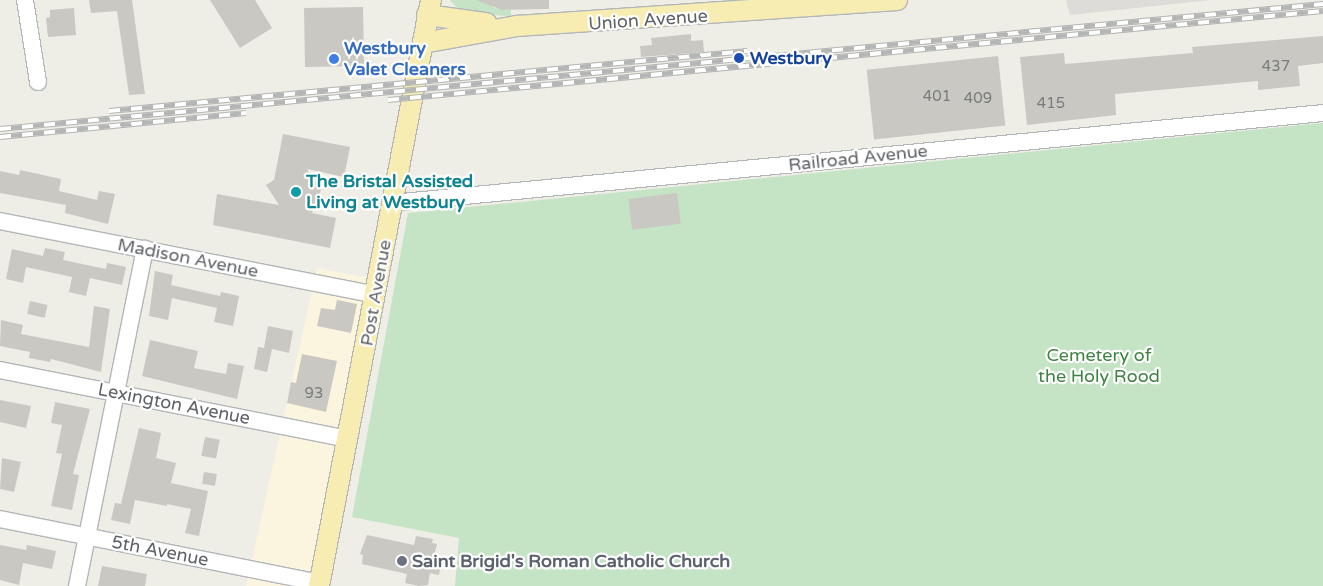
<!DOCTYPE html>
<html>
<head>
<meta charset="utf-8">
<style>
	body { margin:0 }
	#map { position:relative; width:1323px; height:586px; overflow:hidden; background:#eeede6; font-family:"Varela Round",sans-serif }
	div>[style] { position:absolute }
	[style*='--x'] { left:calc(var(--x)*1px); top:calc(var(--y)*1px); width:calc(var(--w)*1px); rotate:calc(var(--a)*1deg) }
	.commercial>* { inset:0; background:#fbf4de }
	.industrial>* { inset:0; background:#dddcd8 }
	.green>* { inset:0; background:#c5e3c5 }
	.building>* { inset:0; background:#cac8c2; transform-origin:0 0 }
	.roads { filter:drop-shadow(1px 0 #b3b6b9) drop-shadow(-1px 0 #b3b6b9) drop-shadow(0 1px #b3b6b9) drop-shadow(0 -1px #b3b6b9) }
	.minor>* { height:16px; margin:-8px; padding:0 8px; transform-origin:8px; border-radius:8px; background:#fff }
	.major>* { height:20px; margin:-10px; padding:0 10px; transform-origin:10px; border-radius:10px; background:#f7edb2 }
	.rail>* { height:5.5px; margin-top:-2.75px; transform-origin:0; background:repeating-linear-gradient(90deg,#fff 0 11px,#b4b5b5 0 22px); box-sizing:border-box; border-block:1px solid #b4b5b5 }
	.dots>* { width:14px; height:14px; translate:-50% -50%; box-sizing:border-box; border:2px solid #fff; border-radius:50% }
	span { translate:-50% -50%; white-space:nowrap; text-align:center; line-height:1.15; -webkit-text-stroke:4.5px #fff; paint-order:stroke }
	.number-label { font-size:15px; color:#797b7c }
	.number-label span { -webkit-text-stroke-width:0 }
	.street-label { font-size:18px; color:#5e6165 }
	.shop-label { font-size:18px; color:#366cbe; font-weight:700 }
	.left { translate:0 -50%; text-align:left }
	.transit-label { font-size:18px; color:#164399; font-weight:700 }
	.culture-label { font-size:18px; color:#0d838f; font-weight:700 }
	.park-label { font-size:18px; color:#3e8342 }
	.worship-label { font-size:18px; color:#5b616d; font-weight:700 }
</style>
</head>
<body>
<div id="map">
	<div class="commercial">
		<div style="clip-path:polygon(317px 268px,380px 280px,319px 586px,246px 586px)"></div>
	</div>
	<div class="industrial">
		<div style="clip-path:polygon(1066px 0,1211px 0,1070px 15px)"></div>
	</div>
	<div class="green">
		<div style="clip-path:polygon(450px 0,485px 0,494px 8px,511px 10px,511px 16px,470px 14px,461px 12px)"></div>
		<div style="clip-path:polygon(1323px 123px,1323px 586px,455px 586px,459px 538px,352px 517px,408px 213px)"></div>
	</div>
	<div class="building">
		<div style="clip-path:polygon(89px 0,132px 0,145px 94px,129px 95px,117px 11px,91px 13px)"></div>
		<div style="clip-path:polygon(210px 0,255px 0,272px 28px,240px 48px)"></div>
		<div style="clip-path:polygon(476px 0,549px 0,549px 9px,502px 10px)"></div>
		<div style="left:363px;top:7px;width:59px;height:59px;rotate:89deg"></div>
		<div style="clip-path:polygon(74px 8px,76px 35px,48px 37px,46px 18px,50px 17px,50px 10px)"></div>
		<div style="clip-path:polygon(691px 34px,691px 41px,703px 40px,704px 52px,641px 57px,640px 46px,652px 45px,651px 38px)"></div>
		<div style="clip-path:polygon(1323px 36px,1323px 63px,1298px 66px,1300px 86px,1258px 90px,1258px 81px,1115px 94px,1116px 115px,1027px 125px,1020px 57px,1064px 53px,1065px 64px,1193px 53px,1192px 47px)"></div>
		<div style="left:998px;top:56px;width:70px;height:132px;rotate:84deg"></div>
		<div style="clip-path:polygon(283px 134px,350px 147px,344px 177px,307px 169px,321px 190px,312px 213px,336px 218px,330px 248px,213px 225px,217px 194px,279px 205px,266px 185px,274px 180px)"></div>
		<div style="clip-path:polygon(20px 170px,61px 179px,59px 191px,97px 200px,99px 191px,115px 194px,108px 224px,65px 213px,66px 205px,0 193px,0 171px,19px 175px)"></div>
		<div style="left:677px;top:193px;width:31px;height:49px;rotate:83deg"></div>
		<div style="clip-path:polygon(45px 248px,65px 252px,63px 260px,106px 269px,107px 263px,126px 267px,122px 285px,90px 278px,86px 296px,69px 292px,72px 277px,26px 267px,23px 283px,6px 279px,12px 249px,43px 256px)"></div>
		<div style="clip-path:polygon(155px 271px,173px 275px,171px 285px,220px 296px,221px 292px,239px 296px,233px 326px,214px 322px,217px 308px,172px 298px,168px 320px,149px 316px)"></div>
		<div style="clip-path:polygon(337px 300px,357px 304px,351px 333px,317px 326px,321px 308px,335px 310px)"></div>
		<div style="left:30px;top:301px;width:18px;height:13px;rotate:13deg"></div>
		<div style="clip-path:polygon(94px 306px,110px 309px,101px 372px,51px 359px,50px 362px,29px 358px,30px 352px,0 346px,1px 320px,23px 325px,21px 334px,89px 347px)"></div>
		<div style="clip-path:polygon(268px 326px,293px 331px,289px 353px,272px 349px,267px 372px,254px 369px,258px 347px,264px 348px)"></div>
		<div style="clip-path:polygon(150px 340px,198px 351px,194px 368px,226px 374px,228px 363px,244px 366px,237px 399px,142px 376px)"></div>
		<div style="clip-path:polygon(302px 354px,337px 361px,326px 412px,287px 403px,291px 382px,296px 383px)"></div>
		<div style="clip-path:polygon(0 400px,31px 406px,26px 428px,0 422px)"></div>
		<div style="clip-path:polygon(55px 402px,90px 409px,73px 474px,79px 475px,72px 510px,51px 506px,62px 454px,56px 453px,62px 425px,51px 423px)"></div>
		<div style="clip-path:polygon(139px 428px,161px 433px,156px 458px,176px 463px,171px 483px,208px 491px,199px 536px,185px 533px,191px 509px,167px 504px,167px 506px,135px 500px,130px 524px,111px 520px,115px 503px,121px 504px)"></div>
		<div style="left:205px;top:437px;width:15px;height:19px;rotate:11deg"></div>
		<div style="clip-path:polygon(2px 458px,21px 462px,14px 492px,0 489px)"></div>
		<div style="left:204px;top:472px;width:13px;height:12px;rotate:9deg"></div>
		<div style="clip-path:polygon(367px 535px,414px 545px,416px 536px,433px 539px,432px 543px,437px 544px,434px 556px,442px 558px,439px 575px,430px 573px,428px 585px,419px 586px,405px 583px,407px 574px,362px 564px,363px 555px,360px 554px)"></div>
		<div style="clip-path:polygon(0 545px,26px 550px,27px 545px,56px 551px,52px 569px,23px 563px,19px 585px,0 580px)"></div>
		<div style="clip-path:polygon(102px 566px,147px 574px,145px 586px,98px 586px)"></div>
	</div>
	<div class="roads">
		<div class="minor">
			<div style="--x:25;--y:0;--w:83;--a:81"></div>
			<div style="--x:392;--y:203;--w:935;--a:-5.52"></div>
			<div style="--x:0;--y:221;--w:383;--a:11.1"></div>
			<div style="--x:0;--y:370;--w:354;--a:11.2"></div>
			<div style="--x:0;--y:519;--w:325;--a:11.3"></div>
			<div style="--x:77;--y:586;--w:344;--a:-78.6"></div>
		</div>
		<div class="major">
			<div style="--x:427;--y:15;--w:60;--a:7.7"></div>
			<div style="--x:423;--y:43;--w:96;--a:-10.3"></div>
			<div style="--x:517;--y:26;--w:381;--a:-3.9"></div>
			<div style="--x:319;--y:586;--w:597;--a:-79.18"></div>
		</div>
	</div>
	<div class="rail">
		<div style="--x:388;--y:100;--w:939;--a:-5.44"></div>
		<div style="--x:109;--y:111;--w:641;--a:-5.37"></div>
		<div style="--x:0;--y:129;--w:1329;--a:-5.4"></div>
		<div style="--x:0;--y:137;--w:247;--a:-5.6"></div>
	</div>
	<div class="dots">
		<div style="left:739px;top:58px;background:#1a4fb4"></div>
		<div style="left:334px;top:59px;background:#3f7fe0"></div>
		<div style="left:296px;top:192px;background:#0f9aa8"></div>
		<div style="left:402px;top:561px;background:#6b7280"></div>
	</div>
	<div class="number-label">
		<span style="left:1276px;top:67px">437</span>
		<span style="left:937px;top:97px">401</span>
		<span style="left:978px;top:99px">409</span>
		<span style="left:1051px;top:104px">415</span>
		<span style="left:314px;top:394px">93</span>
	</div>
	<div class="street-label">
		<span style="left:648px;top:20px;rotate:-4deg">Union Avenue</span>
		<span style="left:858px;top:158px;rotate:-6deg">Railroad Avenue</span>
		<span style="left:188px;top:258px;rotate:11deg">Madison Avenue</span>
		<span style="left:376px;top:293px;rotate:-80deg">Post Avenue</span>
		<span style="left:174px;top:404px;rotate:11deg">Lexington Avenue</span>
		<span style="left:160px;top:551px;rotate:11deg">5th Avenue</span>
	</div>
	<div class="shop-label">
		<span class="left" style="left:344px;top:59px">Westbury<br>Valet Cleaners</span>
	</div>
	<div class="transit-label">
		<span class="left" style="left:750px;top:58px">Westbury</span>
	</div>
	<div class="culture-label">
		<span class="left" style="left:306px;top:192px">The Bristal Assisted<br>Living at Westbury</span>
	</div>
	<div class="park-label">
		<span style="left:1099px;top:366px">Cemetery of<br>the Holy Rood</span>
	</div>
	<div class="worship-label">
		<span class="left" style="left:412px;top:561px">Saint Brigid's Roman Catholic Church</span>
	</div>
</div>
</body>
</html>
